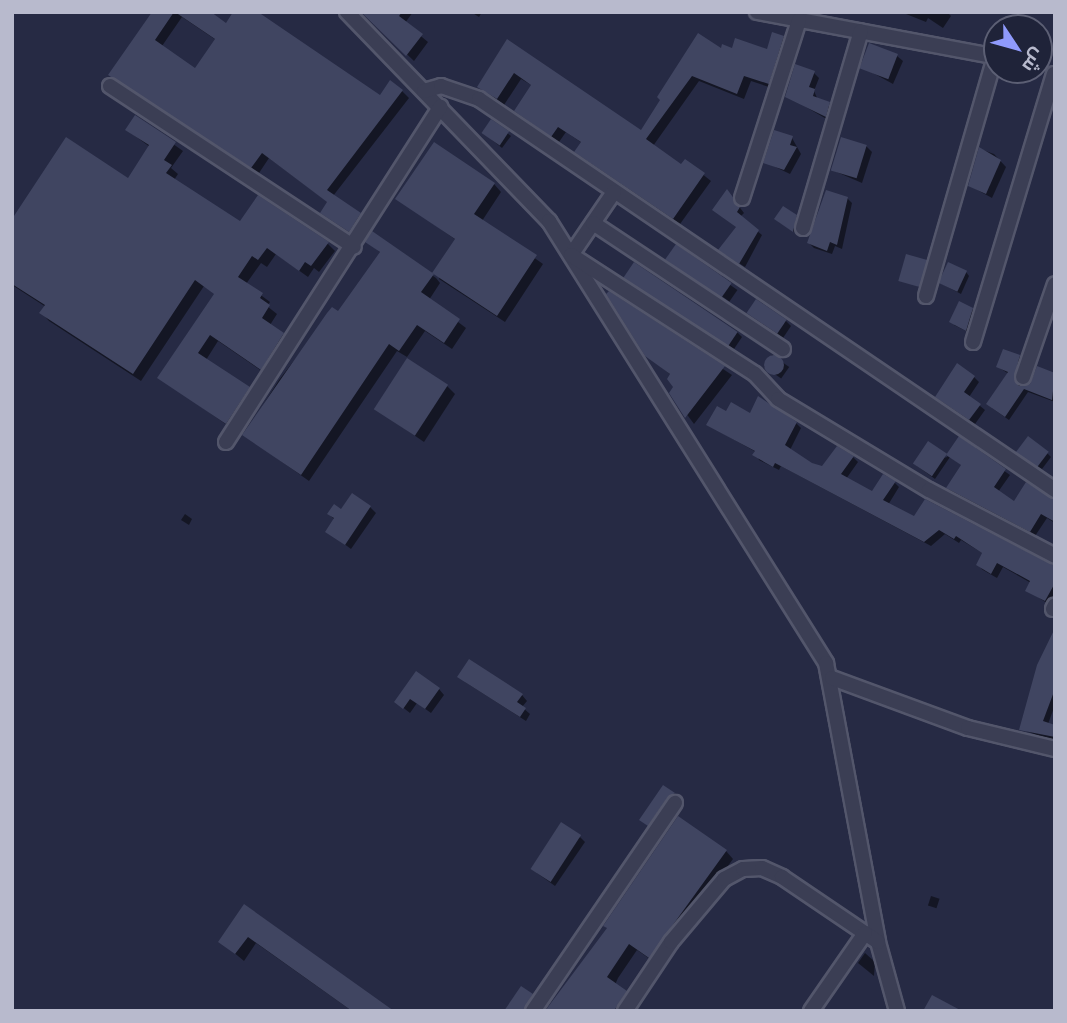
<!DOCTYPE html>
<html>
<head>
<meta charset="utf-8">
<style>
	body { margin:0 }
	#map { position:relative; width:1067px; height:1023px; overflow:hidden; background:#262a44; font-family:Figtree,Cairo,sans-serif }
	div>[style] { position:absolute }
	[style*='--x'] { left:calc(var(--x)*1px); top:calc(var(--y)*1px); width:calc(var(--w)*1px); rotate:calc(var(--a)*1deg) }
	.shadow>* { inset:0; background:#0007; transform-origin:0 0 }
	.building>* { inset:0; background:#404561; transform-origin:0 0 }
	.round { border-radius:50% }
	.roads { filter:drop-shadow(2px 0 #53566b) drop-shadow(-2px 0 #53566b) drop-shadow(0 2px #53566b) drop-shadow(0 -2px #53566b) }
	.minor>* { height:14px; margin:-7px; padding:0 7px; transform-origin:7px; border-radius:7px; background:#3b3e54 }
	span { translate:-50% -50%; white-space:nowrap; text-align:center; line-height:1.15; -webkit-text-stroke:6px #1f2339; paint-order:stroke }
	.frame { position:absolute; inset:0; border:14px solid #b8bacd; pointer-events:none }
	.north { position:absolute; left:983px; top:14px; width:70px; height:70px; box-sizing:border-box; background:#1f2339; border:2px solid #5c5f74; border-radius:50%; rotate:126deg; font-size:19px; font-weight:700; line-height:28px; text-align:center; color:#b8bacd }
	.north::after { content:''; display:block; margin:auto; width:24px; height:32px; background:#8f9afc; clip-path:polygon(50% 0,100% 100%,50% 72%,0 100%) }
</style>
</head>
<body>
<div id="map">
	<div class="shadow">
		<div style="clip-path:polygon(evenodd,153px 12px,208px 12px,257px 46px,380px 97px,402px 91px,409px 98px,333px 196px,366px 221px,356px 237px,322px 213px,329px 203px,269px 158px,259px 173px,110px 75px,153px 12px,182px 17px,216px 40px,195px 71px,162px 46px,182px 17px)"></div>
		<div style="clip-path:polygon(363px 12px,413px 12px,405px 23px,428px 42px,414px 61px)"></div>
		<div style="clip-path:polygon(471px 12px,482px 12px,479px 17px)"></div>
		<div style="clip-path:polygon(901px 12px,947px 12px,951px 16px,943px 28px,928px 18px,926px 22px)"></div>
		<div style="clip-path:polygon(783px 37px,790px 44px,775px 89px,751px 81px,744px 99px,699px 81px,653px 146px,682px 167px,686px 161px,711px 181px,680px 224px,583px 158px,576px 151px,582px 143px,566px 132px,559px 142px,523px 117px,516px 110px,533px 86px,521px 79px,504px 105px,479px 86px,507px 42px,642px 133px,662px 100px,722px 51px,769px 51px)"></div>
		<div style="clip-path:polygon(897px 56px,903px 61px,893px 84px,862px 67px)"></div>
		<div style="clip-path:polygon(814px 73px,819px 78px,814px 91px,818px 100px,834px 109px,830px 121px,787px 96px)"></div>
		<div style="clip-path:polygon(135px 117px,183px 151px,171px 168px,178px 174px,174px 180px,240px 224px,327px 243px,335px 251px,319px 272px,314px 268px,308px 277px,276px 254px,267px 267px,261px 263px,246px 284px,270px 302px,267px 306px,277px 314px,270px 325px,291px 342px,269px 376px,218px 341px,206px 360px,256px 396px,234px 430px,160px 378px,216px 295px,204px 286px,141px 381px,49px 321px,42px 313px,46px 307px,12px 285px,12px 223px,129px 180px,150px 147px,127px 130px)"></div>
		<div style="clip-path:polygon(491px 121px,511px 136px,502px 148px,486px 135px)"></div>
		<div style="clip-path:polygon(792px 138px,801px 154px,790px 174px,765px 162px)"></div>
		<div style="clip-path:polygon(866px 146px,872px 152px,862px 183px,832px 170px)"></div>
		<div style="clip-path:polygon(980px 149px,994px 154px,1006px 167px,992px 198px,970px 186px)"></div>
		<div style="clip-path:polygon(494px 184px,501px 192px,482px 221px,543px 264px,505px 322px,439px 279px,456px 240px,398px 199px)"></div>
		<div style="clip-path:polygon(731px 196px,744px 213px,740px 217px,762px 235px,745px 267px,725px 254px,737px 228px)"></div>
		<div style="clip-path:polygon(847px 198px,852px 203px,842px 249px,835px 246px,832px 254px,814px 248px,809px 243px)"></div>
		<div style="clip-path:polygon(796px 216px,799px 220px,796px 233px,779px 222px)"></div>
		<div style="clip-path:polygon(372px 234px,436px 278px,440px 283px,429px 300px,466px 328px,452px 349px,425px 331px,407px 357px,397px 351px,309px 481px,244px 435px,279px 380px,333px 310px,338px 314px,382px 254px,368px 242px)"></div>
		<div style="left:676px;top:247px;width:75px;height:14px;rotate:35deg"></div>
		<div style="clip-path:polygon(926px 261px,929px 265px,922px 288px,902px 280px)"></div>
		<div style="clip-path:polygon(966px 272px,969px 276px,961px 294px,942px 284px)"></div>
		<div style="clip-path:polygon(626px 277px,737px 332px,742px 337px,734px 349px)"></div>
		<div style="clip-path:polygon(609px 293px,732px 375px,694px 424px,671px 393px,676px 386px,671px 375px,647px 355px)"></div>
		<div style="clip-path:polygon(972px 310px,976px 313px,970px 333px,954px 325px)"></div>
		<div style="clip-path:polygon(754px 318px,786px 321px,791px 326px,783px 338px)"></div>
		<div style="left:772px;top:355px;width:21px;height:14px;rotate:35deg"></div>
		<div style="clip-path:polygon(1019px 357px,1024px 361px,1020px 387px,1055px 375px,1055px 402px,1028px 392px,1009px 420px,992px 408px,1009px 374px,998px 367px)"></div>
		<div style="clip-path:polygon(974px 377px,979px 382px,969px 397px,985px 410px,975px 424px,942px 402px)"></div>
		<div style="clip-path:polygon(447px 386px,455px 394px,424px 442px,376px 409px)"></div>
		<div style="clip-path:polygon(726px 413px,796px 423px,801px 428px,790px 450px,811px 465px,823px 469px,853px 457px,858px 462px,846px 479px,872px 493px,894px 482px,899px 487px,888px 505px,914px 519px,1055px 568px,1055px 597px,1050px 605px,1027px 590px,1031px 583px,1003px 567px,997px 578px,983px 570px,978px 565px,984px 554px,961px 540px,959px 543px,945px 534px,931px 546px,781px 466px,779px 470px,759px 460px,756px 452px,708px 425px)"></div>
		<div style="clip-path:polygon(959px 439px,1010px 475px,998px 492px,1014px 503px,1055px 500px,1055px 523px,1047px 518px,1035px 536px,953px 493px,948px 488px,963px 466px,950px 457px,935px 479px,917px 466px,947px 457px)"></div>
		<div style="clip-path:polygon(1047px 453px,1051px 457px,1042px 469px,1021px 455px)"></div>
		<div style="clip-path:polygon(370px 507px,376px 513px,351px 549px,327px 531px,335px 520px,329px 514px)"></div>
		<div style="clip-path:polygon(185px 514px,192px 519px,189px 525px,181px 520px)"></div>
		<div style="clip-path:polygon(1055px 637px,1055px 705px,1048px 724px,1055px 727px,1055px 742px,1021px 729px)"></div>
		<div style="clip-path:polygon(465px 682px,522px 695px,527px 701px,522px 707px,530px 714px,526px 721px)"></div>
		<div style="clip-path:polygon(439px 689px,444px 695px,431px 713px,417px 703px,410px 713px,396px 702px)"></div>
		<div style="clip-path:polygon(663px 787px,679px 800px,654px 830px,641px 820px)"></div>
		<div style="clip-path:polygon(580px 837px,585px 842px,555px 886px,537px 873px)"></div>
		<div style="clip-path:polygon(726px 851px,733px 859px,657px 964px,637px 950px,618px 978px,615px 985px,633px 1000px,626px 1011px,547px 1011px,609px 929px)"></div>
		<div style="left:931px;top:896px;width:9px;height:10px;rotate:18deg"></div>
		<div style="clip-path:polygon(244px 907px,391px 1011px,352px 1011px,256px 943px,244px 961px,220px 941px)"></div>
		<div style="clip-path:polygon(865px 953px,875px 962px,874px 976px,858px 963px)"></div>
		<div style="clip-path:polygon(532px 995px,540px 1003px,537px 1011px,506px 1011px)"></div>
	</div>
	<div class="building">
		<div style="clip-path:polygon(152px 12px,174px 12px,155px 40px,195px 68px,215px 39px,175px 12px,211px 12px,226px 23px,233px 12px,258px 12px,380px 95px,390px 80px,403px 90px,327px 190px,361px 213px,349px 232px,320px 213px,327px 202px,262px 153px,251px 168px,108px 75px)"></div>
		<div style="clip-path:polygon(361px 12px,402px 12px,399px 16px,423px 34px,406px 56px)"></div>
		<div style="clip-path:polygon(772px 32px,784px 36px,769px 84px,744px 76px,737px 94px,692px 76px,646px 139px,681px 164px,685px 159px,705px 173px,673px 219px,574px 152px,581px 142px,558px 127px,551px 137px,514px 111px,531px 85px,514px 73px,497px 99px,477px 87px,507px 39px,641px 130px,660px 100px,657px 97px,698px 33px,721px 48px,722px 44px,732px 48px,735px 38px,767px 49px)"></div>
		<div style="left:869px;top:43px;width:31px;height:27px;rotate:21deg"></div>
		<div style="clip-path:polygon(795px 64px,815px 71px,809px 87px,815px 89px,813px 96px,830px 102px,826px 117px,785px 97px)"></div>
		<div style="clip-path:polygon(135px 115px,176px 142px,164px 160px,172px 165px,166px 173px,240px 221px,258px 195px,329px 242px,311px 266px,305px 262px,299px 271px,267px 248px,258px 260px,252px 256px,238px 277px,263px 293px,260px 298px,270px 305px,262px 318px,284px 333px,261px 370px,210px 335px,198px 353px,250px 387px,226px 424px,157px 378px,214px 294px,195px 280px,133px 374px,39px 313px,45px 305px,12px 284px,12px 219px,66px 137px,128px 178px,149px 145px,125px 130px)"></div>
		<div style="left:491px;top:119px;width:22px;height:17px;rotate:34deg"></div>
		<div style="clip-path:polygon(774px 130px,793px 136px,790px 145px,797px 147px,784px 170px,763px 163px)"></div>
		<div style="left:841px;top:137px;width:27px;height:35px;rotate:17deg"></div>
		<div style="clip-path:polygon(434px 142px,495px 183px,474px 214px,537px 255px,497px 316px,432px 273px,455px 239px,395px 199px)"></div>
		<div style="clip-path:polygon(979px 147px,1001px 160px,986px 194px,968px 186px)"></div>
		<div style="clip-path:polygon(727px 189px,740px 207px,737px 212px,759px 230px,739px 264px,718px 250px,736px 227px,712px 210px)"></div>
		<div style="clip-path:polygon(826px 190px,848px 197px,837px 245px,830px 242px,827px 251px,807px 243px)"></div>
		<div style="clip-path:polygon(783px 206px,797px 215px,793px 232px,774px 219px)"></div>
		<div style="clip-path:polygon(372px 231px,434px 274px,421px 292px,460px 319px,444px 343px,417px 325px,399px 351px,389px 344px,301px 475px,242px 435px,327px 313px,332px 307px,338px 311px,380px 252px,365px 242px)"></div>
		<div style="left:676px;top:244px;width:68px;height:19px;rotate:35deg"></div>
		<div style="left:906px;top:254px;width:22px;height:28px;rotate:16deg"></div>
		<div style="left:634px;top:262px;width:125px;height:19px;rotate:34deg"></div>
		<div style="left:948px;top:262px;width:21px;height:23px;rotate:25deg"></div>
		<div style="clip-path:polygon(609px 291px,725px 366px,685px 418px,669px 393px,673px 387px,667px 379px,670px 374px,645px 356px,606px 294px)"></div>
		<div style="left:756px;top:299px;width:37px;height:17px;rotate:34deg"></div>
		<div style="clip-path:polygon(959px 301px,973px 308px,966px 331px,949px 322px)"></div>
		<div style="clip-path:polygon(1003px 349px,1020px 355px,1014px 378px,1019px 386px,1030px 384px,1037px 366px,1055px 373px,1052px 400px,1024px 389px,1005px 417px,986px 404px,1008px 372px,996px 367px)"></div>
		<div class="round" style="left:764px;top:355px;width:20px;height:20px"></div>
		<div style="left:407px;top:358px;width:49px;height:61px;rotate:33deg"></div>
		<div style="clip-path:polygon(957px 363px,975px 376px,964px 392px,981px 404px,969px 420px,935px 397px)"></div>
		<div style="clip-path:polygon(758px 396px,797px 422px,785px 445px,812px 463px,822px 466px,837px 446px,854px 456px,841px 474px,872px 491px,883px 474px,896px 481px,883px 500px,914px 516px,925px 499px,1055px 566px,1055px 583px,1045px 601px,1025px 591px,1030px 581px,997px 563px,991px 574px,976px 565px,982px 553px,956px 536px,954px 539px,939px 530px,924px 542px,775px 463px,773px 467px,752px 455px,755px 451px,706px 425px,717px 406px,726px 411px,731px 402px,750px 413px)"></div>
		<div style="clip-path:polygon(959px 436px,1006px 469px,994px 487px,1014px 501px,1026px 482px,1055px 500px,1055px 522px,1041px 514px,1030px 532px,946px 488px,961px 465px,946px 455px)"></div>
		<div style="left:1028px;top:436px;width:26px;height:21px;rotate:37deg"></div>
		<div style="left:928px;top:441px;width:23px;height:27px;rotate:34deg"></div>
		<div style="clip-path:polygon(352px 493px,371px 506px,345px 545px,325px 532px,334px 518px,327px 514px,334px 504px,341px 509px)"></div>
		<div style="clip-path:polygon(1055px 628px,1055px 689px,1043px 721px,1055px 725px,1055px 737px,1019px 730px,1037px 665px)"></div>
		<div style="clip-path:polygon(469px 659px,523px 694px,517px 702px,526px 708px,520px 717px,457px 677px)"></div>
		<div style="clip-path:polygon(416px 671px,440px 688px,425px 709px,410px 699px,403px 709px,394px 702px)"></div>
		<div style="clip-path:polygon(663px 785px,675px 793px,667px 798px,648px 826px,639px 820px)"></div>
		<div style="clip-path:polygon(678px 816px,727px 850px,649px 958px,629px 944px,607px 977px,627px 991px,614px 1011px,545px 1011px,607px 928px,603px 926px)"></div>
		<div style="left:561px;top:822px;width:24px;height:56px;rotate:33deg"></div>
		<div style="clip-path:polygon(244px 904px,394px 1011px,352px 1011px,248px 937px,235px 954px,218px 942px)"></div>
		<div style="clip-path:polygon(521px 986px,533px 994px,523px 1011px,504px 1011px)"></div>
		<div style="clip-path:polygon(932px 995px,962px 1011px,923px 1011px)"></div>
	</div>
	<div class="roads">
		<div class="minor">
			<div style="--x:347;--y:12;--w:291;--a:46"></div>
			<div style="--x:549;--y:221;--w:522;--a:57.92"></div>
			<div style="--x:826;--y:663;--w:284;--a:79.4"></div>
			<div style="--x:878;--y:942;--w:72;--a:74.6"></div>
			<div style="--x:757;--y:12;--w:244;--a:10.6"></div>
			<div style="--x:110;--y:86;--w:292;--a:33.4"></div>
			<div style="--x:424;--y:91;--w:18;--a:-16"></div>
			<div style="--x:441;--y:86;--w:40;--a:18.9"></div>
			<div style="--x:479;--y:99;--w:696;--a:34.17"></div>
			<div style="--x:614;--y:192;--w:76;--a:124.3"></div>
			<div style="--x:571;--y:255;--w:219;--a:32.9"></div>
			<div style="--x:755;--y:374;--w:34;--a:47"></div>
			<div style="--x:778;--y:399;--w:176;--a:31.1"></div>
			<div style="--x:929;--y:490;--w:142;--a:27.6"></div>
			<div style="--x:742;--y:198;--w:187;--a:-72.2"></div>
			<div style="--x:593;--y:223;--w:228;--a:33.6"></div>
			<div style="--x:803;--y:228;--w:205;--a:-73.6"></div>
			<div style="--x:926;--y:296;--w:249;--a:-73.9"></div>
			<div style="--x:973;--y:342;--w:280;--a:-73.2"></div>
			<div style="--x:1023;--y:377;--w:98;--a:-71"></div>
			<div style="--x:226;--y:442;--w:398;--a:-57.4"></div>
			<div style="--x:1053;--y:609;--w:4;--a:-63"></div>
			<div style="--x:832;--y:678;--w:145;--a:20.2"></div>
			<div style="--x:968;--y:728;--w:89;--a:13.6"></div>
			<div style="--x:533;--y:1011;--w:252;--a:-55.7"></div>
			<div style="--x:625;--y:1011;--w:83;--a:-56.3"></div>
			<div style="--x:671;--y:942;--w:82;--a:-49.9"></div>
			<div style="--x:724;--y:879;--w:21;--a:-28"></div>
			<div style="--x:743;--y:869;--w:19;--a:-3"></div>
			<div style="--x:762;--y:868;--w:22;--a:24"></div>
			<div style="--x:782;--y:877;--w:116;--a:34.1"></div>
			<div style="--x:811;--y:1011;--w:95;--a:-55.3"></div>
		</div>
	</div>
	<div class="frame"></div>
	<div class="north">ش</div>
</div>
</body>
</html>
